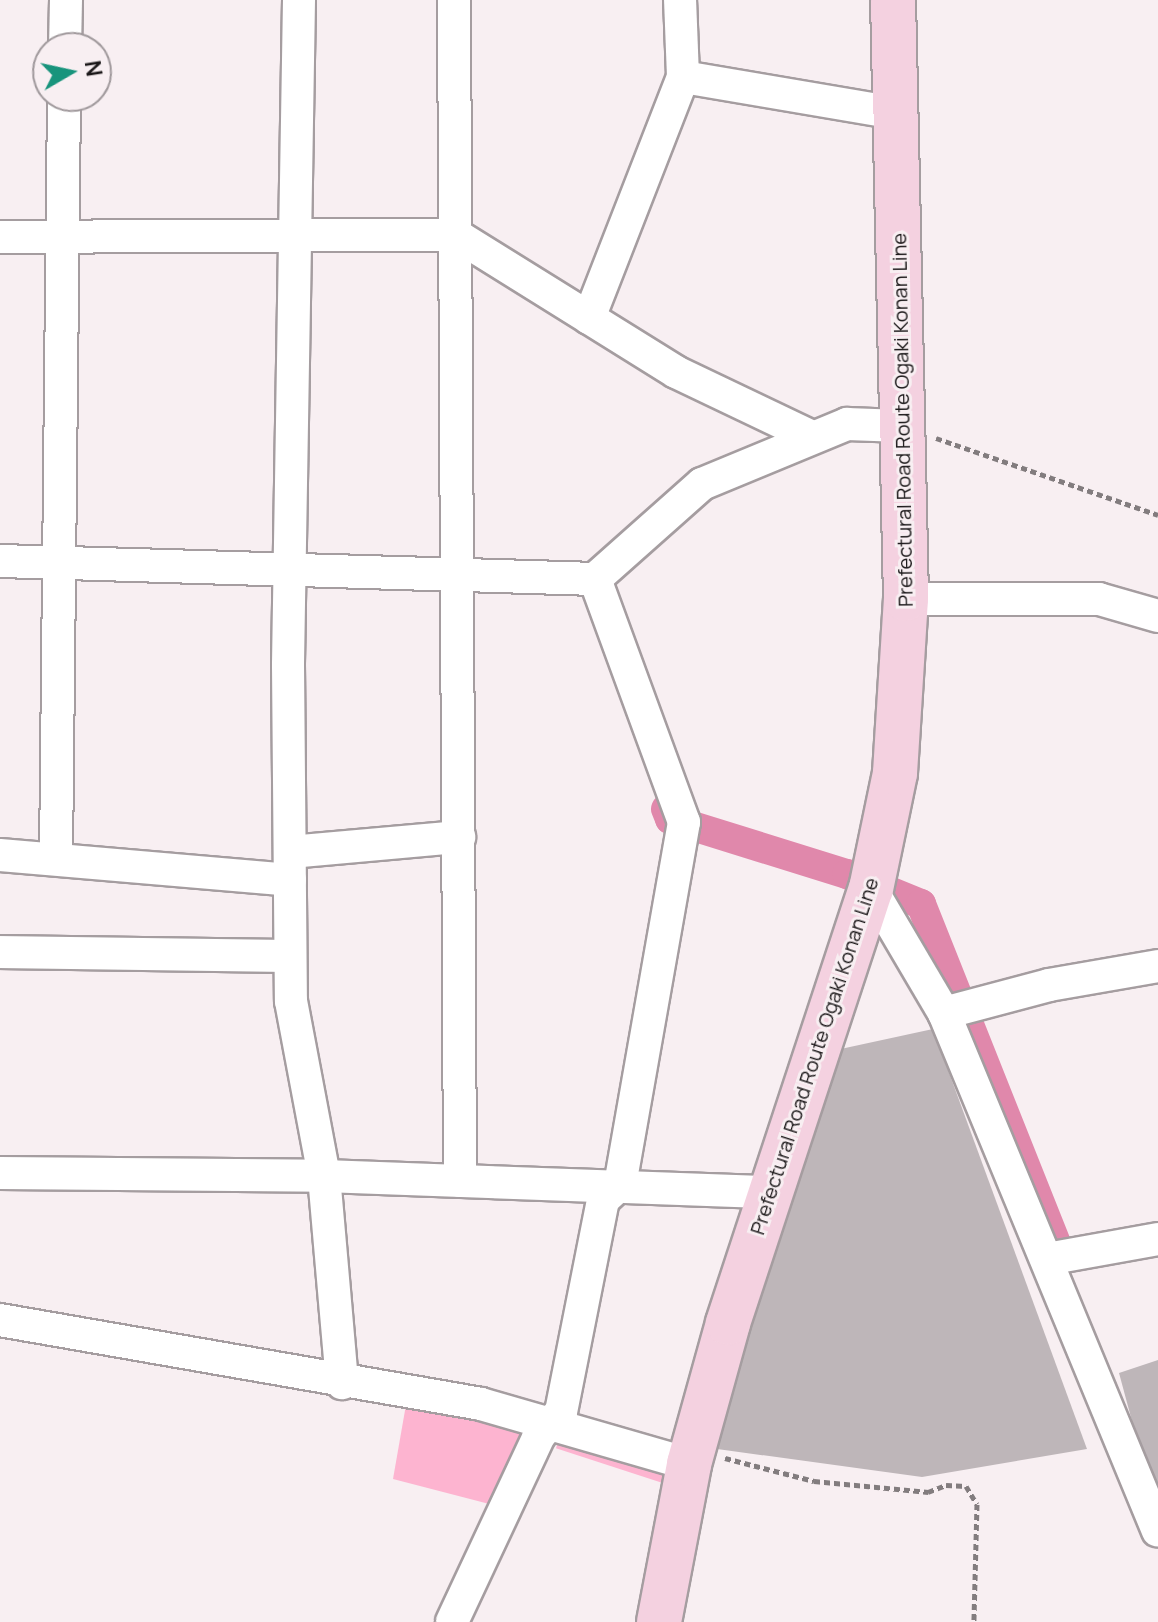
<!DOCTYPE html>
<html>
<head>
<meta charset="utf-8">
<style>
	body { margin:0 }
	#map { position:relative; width:1158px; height:1622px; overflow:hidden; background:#f8eff2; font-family:Manrope,sans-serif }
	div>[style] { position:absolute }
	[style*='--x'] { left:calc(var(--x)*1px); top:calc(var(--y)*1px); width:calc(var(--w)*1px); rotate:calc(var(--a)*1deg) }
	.green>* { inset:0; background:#fdb4d0; transform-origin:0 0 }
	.canal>* { height:30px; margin:-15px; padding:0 15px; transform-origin:15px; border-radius:15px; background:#e088ab }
	.building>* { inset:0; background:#beb6b9 }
	.path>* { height:5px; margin-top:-2.5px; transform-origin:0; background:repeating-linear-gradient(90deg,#827c7e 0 6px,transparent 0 10px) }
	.roads { filter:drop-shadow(2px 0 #a59da0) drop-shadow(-2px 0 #a59da0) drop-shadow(0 2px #a59da0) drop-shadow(0 -2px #a59da0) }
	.minor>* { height:32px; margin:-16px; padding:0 16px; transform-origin:16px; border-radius:16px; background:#fff }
	.secondary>* { height:44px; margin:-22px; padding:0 22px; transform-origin:22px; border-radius:22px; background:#f4d1e0 }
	span { translate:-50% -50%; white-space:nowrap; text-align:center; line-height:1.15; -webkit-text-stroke:6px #f8eff2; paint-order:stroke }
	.street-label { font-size:20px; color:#1c191a }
	.north { position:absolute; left:32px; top:32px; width:80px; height:80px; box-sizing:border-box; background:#f8eff2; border:2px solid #a0999c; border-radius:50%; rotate:81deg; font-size:22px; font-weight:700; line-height:32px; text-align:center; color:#1c191a }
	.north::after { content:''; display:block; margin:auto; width:28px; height:36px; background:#18947c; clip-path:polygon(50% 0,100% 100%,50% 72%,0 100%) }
</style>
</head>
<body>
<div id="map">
	<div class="green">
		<div style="clip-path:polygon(407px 1399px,531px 1435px,497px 1506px,393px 1479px)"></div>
		<div style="left:560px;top:1436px;width:117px;height:13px;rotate:18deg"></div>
	</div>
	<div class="canal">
		<div style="--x:666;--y:809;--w:11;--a:68"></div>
		<div style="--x:670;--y:819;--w:185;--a:17.3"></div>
		<div style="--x:847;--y:874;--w:80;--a:22.1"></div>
		<div style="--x:921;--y:904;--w:383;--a:68.3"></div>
	</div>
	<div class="building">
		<div style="clip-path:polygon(933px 1029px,1087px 1449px,922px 1477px,710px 1448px,836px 1050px)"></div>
		<div style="clip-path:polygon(1158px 1360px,1158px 1484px,1149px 1484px,1119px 1373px)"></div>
	</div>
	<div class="path">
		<div style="--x:936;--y:438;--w:235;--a:19.1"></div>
		<div style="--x:725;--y:1458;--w:92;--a:14.5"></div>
		<div style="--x:814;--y:1481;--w:115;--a:5.5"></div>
		<div style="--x:928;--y:1492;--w:19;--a:-21"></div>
		<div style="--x:946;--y:1485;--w:20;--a:3"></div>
		<div style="--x:966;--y:1486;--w:21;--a:59"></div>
		<div style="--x:977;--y:1504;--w:118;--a:91.5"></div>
	</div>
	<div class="roads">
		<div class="minor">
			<div style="--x:299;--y:0;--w:665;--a:90.95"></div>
			<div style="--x:288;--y:665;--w:336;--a:89.5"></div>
			<div style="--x:291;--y:1001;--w:178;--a:79.3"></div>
			<div style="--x:324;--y:1176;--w:208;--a:85"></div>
			<div style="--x:454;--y:0;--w:1181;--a:89.71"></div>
			<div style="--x:65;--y:48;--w:48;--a:-88.8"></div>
			<div style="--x:683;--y:77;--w:216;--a:9.6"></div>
			<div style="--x:0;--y:237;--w:456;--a:-0.3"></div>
			<div style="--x:456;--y:235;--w:259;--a:31.9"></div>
			<div style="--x:676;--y:372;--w:148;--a:25.5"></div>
			<div style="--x:589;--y:318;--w:259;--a:-68.7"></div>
			<div style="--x:683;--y:77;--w:77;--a:-92.2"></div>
			<div style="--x:0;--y:561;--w:595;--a:1.73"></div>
			<div style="--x:595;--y:579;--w:259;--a:69.9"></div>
			<div style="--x:684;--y:822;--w:368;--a:100"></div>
			<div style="--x:620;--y:1184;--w:23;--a:137"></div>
			<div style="--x:603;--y:1200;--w:216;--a:101.2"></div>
			<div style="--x:561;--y:1412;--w:33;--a:133"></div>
			<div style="--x:539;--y:1436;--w:205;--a:115.1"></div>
			<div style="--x:595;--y:579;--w:143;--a:-41.6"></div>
			<div style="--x:702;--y:484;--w:157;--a:-22.5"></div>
			<div style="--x:847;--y:424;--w:55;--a:2.1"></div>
			<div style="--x:906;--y:599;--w:193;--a:0"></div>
			<div style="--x:1099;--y:599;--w:61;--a:16.1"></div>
			<div style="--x:290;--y:852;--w:170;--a:-5.1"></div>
			<div style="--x:0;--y:855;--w:291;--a:4.9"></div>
			<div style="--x:56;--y:859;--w:763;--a:-89.4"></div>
			<div style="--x:871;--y:889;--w:144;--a:59.5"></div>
			<div style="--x:944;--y:1013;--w:560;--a:67.55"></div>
			<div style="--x:0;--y:952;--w:290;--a:0.8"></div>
			<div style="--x:944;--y:1013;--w:109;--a:-14.9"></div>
			<div style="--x:1049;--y:985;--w:111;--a:-9.9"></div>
			<div style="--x:0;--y:1173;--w:324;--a:0.5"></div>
			<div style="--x:324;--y:1176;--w:446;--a:2.1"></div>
			<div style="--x:1047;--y:1259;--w:113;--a:-10.2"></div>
			<div style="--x:0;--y:1320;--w:488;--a:9.9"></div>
			<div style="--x:481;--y:1404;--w:216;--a:16.1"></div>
		</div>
		<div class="secondary">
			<div style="--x:659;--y:1622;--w:161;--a:-79.2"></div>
			<div style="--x:689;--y:1464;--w:146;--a:-74.5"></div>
			<div style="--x:728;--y:1323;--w:457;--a:-71.8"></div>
			<div style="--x:871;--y:889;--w:118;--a:-78.3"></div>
			<div style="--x:895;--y:773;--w:174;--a:-86.4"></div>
			<div style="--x:906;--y:599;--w:599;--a:-91.24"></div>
		</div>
	</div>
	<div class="street-label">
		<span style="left:902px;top:420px;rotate:-91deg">Prefectural Road Route Ogaki Konan Line</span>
		<span style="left:814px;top:1056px;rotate:-72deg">Prefectural Road Route Ogaki Konan Line</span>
	</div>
	<div class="north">N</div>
</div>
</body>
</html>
